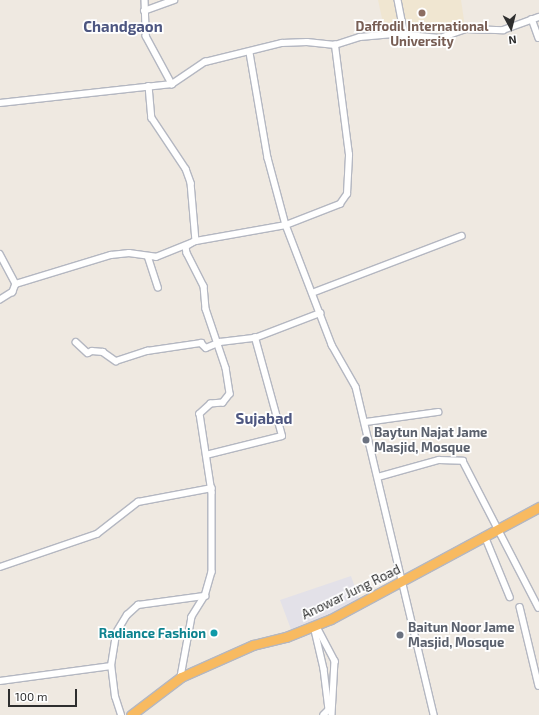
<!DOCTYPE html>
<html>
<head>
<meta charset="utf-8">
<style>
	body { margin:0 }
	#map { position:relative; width:539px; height:715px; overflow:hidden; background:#efe9e1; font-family:"Exo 2",sans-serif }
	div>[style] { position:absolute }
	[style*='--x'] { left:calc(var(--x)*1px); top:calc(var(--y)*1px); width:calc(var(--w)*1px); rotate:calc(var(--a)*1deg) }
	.industrial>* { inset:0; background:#e3e1e8 }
	.education>* { inset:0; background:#f0e6d1 }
	.roads { filter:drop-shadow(1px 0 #b4b7c1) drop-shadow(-1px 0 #b4b7c1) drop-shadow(0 1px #b4b7c1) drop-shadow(0 -1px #b4b7c1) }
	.minor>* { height:5.5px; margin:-2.75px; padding:0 2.75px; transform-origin:2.75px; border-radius:2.75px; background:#fff }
	.trunk>* { height:9px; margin:-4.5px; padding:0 4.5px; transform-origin:4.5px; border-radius:4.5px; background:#f8ba60 }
	.dots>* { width:11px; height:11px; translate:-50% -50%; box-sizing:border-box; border:2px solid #fff; border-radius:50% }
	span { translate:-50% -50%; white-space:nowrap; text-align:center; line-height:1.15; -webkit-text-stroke:3.5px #fff; paint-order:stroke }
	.education-label { font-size:13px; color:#785e54; font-weight:700 }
	.worship-label { font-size:13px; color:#5b616d; font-weight:700 }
	.left { translate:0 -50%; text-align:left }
	.street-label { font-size:13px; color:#2e2e2e }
	.culture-label { font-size:13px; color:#0d838f; font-weight:700 }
	.right { translate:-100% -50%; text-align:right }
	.quarter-label { font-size:15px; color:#4d5680; font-weight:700 }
	.north { position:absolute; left:491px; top:8px; width:40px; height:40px; -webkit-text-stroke:3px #fff; paint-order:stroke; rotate:173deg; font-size:11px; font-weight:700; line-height:16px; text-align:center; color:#2e2e2e }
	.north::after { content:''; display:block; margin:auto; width:14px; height:18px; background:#2e2e2e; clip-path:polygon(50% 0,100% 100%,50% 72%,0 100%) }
	.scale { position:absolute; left:8px; top:689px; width:69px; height:18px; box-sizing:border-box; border:2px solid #2e2e2e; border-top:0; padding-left:5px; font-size:12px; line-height:14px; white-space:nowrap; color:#2e2e2e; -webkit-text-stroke:3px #fff; paint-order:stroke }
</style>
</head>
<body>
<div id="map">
	<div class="industrial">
		<div style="clip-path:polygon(351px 576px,360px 602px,292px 632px,280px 600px)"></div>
	</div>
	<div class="education">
		<div style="clip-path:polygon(378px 0,461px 0,465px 27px,440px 35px,385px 32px)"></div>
	</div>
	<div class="roads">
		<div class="minor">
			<div style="--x:145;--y:0;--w:36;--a:88"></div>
			<div style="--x:146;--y:36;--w:55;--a:61.6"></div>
			<div style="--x:398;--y:0;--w:38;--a:79"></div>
			<div style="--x:144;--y:11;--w:32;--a:-20"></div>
			<div style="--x:532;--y:19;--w:20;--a:70"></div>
			<div style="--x:250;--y:53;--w:107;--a:80.3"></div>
			<div style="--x:268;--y:158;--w:69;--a:75"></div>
			<div style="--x:286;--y:225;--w:58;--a:-21.3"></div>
			<div style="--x:340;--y:204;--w:12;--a:-55"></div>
			<div style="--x:347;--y:194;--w:39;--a:-87"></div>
			<div style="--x:349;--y:155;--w:111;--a:-97.3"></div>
			<div style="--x:149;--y:86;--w:32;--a:85"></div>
			<div style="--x:152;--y:118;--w:61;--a:56.3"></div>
			<div style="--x:186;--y:169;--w:15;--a:70"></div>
			<div style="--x:191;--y:183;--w:58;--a:85.1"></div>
			<div style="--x:196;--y:241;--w:12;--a:149"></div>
			<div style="--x:186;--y:247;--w:6;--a:81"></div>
			<div style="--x:187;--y:253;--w:37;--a:63"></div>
			<div style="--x:204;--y:286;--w:23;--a:85"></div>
			<div style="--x:206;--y:309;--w:62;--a:71.3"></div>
			<div style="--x:226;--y:368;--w:26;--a:81"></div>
			<div style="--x:230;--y:394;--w:11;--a:128"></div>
			<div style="--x:223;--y:403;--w:12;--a:175"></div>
			<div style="--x:211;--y:404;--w:15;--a:138"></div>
			<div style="--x:200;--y:414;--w:79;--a:81.3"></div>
			<div style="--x:212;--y:492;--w:80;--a:90"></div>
			<div style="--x:212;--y:572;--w:25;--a:106"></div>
			<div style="--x:205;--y:596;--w:25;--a:122"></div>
			<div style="--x:192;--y:617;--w:61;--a:100.4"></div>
			<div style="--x:0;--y:103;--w:173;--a:-6.3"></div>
			<div style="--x:172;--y:84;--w:40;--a:-34"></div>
			<div style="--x:205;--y:62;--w:79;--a:-13.9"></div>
			<div style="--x:282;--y:43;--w:25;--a:-2"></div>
			<div style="--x:307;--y:42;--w:28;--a:6"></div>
			<div style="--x:335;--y:45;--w:26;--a:-18"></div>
			<div style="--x:360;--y:37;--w:36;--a:-5"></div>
			<div style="--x:396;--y:34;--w:44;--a:5.2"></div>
			<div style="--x:440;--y:38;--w:28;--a:-19"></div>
			<div style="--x:466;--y:29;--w:37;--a:2"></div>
			<div style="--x:503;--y:30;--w:38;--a:-20"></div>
			<div style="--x:0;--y:254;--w:34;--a:62"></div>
			<div style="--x:16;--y:284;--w:9;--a:111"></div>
			<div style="--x:13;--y:292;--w:15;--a:148"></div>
			<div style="--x:148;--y:256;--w:33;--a:72"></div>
			<div style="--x:16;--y:284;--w:99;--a:-17"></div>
			<div style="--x:111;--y:255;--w:18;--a:-6"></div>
			<div style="--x:129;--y:253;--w:27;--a:8"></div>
			<div style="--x:156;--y:257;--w:43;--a:-21.8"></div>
			<div style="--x:196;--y:241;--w:91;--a:-10.1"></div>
			<div style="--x:286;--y:225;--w:129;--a:69"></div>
			<div style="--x:332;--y:345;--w:48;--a:60.3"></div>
			<div style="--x:356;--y:387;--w:337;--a:76.6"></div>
			<div style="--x:312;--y:293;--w:160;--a:-20.9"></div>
			<div style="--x:76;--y:342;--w:16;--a:43"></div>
			<div style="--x:88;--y:353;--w:4;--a:-27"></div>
			<div style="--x:92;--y:351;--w:11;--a:5"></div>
			<div style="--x:103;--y:352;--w:16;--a:35"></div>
			<div style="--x:116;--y:361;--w:33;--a:-18"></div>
			<div style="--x:147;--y:351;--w:55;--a:-8.4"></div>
			<div style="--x:201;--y:343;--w:7;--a:45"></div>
			<div style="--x:206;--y:348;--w:15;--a:-23"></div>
			<div style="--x:220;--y:342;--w:35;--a:-7"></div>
			<div style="--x:366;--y:422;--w:73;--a:-7.9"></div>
			<div style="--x:206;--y:455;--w:78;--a:-14"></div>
			<div style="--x:282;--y:436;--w:102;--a:-105.4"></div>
			<div style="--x:255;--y:338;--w:70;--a:-21"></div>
			<div style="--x:378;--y:477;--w:63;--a:-15.6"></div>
			<div style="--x:439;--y:460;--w:24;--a:2"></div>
			<div style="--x:463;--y:461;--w:165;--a:62.7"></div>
			<div style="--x:485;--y:536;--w:66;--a:67.7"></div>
			<div style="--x:0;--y:567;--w:102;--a:-18.8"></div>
			<div style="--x:97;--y:534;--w:52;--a:-38"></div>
			<div style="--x:138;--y:502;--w:75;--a:-10.7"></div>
			<div style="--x:520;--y:607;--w:81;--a:76.5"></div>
			<div style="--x:316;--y:625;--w:41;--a:62.2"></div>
			<div style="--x:335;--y:661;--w:54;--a:93.2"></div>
			<div style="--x:314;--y:626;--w:44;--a:76.9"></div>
			<div style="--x:324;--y:669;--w:41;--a:83"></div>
			<div style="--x:329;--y:710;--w:7;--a:135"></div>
			<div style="--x:0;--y:681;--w:112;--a:-7.7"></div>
			<div style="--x:121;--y:715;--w:19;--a:-108"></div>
			<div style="--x:115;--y:697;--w:31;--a:-97"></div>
			<div style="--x:111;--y:666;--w:33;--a:-81"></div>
			<div style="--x:116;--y:633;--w:21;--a:-59"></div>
			<div style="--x:127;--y:615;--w:15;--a:-42"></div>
			<div style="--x:138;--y:605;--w:68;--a:-7.7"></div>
		</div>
		<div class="trunk">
			<div style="--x:131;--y:715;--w:63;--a:-37.2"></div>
			<div style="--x:181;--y:677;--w:79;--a:-24"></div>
			<div style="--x:253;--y:645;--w:34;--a:-14"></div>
			<div style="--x:286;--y:637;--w:48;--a:-21.8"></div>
			<div style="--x:331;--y:619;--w:236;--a:-28.3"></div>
		</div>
	</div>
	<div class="dots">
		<div style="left:422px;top:13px;background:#8d6e63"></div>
		<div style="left:366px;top:440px;background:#6b7280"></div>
		<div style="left:214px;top:633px;background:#0f9aa8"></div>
		<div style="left:400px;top:635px;background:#6b7280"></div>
	</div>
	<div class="education-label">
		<span style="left:422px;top:34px">Daffodil International<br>University</span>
	</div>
	<div class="worship-label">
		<span class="left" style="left:374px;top:440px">Baytun Najat Jame<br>Masjid, Mosque</span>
		<span class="left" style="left:408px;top:635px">Baitun Noor Jame<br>Masjid, Mosque</span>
	</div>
	<div class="street-label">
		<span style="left:351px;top:592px;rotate:-26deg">Anowar Jung Road</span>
	</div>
	<div class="culture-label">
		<span class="right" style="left:206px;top:633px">Radiance Fashion</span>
	</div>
	<div class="quarter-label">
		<span style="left:123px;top:27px">Chandgaon</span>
		<span style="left:264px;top:419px">Sujabad</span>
	</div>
	<div class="north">N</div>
	<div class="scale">100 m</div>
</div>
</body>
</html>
